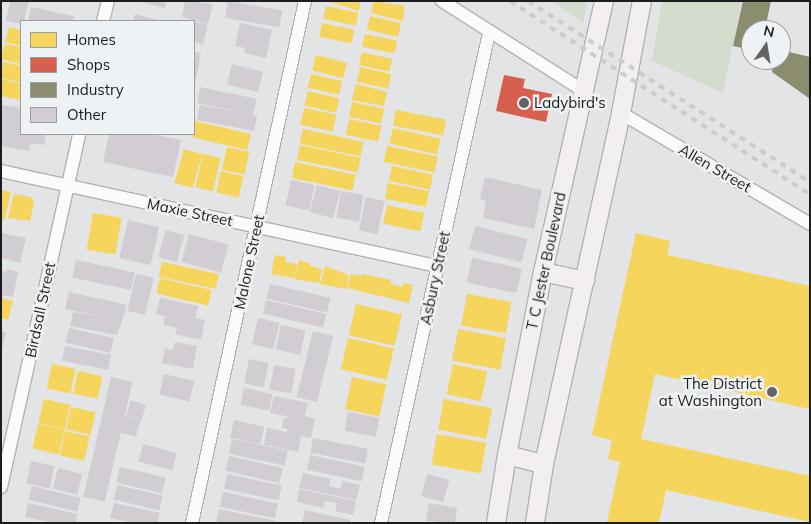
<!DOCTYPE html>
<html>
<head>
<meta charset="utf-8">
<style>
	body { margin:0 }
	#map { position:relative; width:811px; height:524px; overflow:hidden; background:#e2e4e6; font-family:Mulish,sans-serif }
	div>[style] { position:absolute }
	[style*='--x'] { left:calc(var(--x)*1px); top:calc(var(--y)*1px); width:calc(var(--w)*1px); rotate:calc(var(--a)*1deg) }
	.green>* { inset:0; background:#d3dccd }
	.homes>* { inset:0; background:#f6d55c; transform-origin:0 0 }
	.shops>* { inset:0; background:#d6604d }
	.industry>* { inset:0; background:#8c8c6e }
	.building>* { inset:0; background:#d2cdd2; transform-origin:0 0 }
	.roads { filter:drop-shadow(1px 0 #b1b2b3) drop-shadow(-1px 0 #b1b2b3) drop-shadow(0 1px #b1b2b3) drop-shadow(0 -1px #b1b2b3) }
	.minor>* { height:12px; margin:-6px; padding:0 6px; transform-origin:6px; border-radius:6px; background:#fbfbfb }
	.secondary>* { height:18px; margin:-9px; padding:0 9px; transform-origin:9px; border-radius:9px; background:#f3eff0 }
	.rail>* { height:4px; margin-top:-2px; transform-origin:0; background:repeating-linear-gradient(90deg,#ccc 0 6px,transparent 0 12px) }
	.dots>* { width:14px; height:14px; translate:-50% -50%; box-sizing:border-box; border:2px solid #eff2f4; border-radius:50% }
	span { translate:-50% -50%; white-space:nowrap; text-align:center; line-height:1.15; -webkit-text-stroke:5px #eff2f4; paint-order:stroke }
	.poi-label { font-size:15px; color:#1c1d1e }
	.left { translate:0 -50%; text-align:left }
	.right { translate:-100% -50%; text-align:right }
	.street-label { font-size:15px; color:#1c1d1e }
	.frame { position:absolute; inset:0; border:2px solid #1c1d1e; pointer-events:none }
	.legend { position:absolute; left:20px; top:20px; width:175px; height:115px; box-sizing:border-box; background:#eff2f4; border:1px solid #9b9d9e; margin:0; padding:6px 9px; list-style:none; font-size:15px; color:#1c1d1e }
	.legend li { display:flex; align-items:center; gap:10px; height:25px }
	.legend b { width:25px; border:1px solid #9b9d9e }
	.north { position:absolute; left:741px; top:20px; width:50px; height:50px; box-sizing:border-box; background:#eff2f4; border:1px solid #9b9d9e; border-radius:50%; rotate:13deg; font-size:14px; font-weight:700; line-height:20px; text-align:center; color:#1c1d1e }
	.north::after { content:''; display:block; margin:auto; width:18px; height:22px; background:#616364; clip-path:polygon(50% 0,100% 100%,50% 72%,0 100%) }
</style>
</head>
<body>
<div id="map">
	<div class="green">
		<div style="clip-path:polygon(551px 1px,587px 1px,583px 23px)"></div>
		<div style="clip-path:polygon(662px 1px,742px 1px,723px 93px,652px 61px)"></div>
	</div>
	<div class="homes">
		<div style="clip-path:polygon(327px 1px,360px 1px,359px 11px)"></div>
		<div style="clip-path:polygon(374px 1px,405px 6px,403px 21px,371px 13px)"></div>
		<div style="left:326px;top:6px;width:33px;height:13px;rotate:12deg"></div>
		<div style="left:370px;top:16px;width:32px;height:14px;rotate:13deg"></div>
		<div style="left:322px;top:23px;width:33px;height:14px;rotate:12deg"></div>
		<div style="clip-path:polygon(9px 27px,21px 30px,21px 46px,5px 42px)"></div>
		<div style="left:365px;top:34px;width:33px;height:13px;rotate:12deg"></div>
		<div style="clip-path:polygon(5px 44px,21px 47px,21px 64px,1px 59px)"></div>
		<div style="left:362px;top:52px;width:31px;height:13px;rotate:13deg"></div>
		<div style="left:316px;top:55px;width:32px;height:16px;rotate:14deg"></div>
		<div style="clip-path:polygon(3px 62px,21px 66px,21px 83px,1px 78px)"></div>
		<div style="left:360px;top:67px;width:32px;height:15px;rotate:13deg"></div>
		<div style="left:311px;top:74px;width:32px;height:14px;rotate:13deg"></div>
		<div style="clip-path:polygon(1px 79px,21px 84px,21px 100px,1px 96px)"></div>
		<div style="clip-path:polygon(356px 84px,387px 92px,384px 106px,352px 100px)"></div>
		<div style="left:308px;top:91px;width:32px;height:15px;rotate:13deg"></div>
		<div style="left:352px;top:102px;width:33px;height:15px;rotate:12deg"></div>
		<div style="left:304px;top:108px;width:33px;height:17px;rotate:12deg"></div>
		<div style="left:396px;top:110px;width:51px;height:16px;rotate:11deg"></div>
		<div style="left:349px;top:119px;width:33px;height:16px;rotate:12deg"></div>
		<div style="clip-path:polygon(195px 121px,251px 134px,247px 150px,191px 137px,194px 134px)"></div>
		<div style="left:393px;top:128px;width:49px;height:16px;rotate:13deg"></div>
		<div style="left:303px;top:129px;width:62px;height:15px;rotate:12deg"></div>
		<div style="left:300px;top:145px;width:62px;height:15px;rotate:12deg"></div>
		<div style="left:387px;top:146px;width:52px;height:16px;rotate:12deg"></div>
		<div style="left:227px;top:147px;width:23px;height:23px;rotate:13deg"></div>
		<div style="left:184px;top:149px;width:19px;height:35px;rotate:16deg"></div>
		<div style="left:203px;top:154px;width:18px;height:34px;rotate:13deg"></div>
		<div style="left:295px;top:162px;width:62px;height:16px;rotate:12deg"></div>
		<div style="left:392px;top:166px;width:42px;height:15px;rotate:12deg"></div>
		<div style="left:221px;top:171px;width:23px;height:22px;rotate:13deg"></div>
		<div style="left:388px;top:183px;width:42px;height:16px;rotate:11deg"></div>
		<div style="clip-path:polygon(1px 190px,11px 192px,5px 219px,1px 221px)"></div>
		<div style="clip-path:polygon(14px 194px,31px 197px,34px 203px,30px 221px,8px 218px)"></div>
		<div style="left:387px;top:205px;width:38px;height:19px;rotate:12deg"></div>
		<div style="left:93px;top:213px;width:29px;height:37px;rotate:10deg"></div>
		<div style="clip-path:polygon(636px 233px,670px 241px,667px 255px,810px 286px,810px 409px,655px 374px,641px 439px,810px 476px,810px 522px,666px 490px,659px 523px,607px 523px,620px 462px,608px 459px,612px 440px,592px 435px)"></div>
		<div style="clip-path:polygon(275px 255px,286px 257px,285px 262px,297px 264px,294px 278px,271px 274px)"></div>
		<div style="clip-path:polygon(299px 260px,310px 263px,310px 266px,322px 269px,319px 283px,294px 279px)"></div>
		<div style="left:162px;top:262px;width:58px;height:15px;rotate:12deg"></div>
		<div style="clip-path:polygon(325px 266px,349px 275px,346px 289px,320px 284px)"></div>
		<div style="clip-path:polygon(351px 274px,361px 276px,362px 274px,391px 280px,391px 284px,403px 287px,403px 283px,413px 285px,409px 303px,347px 288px)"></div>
		<div style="left:160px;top:278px;width:53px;height:16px;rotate:13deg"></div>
		<div style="left:467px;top:294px;width:45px;height:32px;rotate:10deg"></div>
		<div style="clip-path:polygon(1px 298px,13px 301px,8px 320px,1px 318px)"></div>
		<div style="left:356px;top:304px;width:47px;height:32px;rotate:13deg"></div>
		<div style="left:458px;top:329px;width:49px;height:32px;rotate:11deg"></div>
		<div style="left:348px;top:338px;width:47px;height:32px;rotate:13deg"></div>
		<div style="left:52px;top:364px;width:24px;height:25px;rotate:12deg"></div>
		<div style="left:453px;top:364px;width:35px;height:31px;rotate:12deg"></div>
		<div style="left:78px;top:371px;width:25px;height:23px;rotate:12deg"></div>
		<div style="left:352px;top:377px;width:35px;height:33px;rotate:12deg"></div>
		<div style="left:44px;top:399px;width:27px;height:25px;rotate:13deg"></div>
		<div style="left:444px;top:399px;width:49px;height:31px;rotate:11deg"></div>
		<div style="left:71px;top:407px;width:25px;height:23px;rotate:12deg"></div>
		<div style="left:38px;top:424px;width:27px;height:25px;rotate:13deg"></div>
		<div style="left:65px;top:431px;width:25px;height:25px;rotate:12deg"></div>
		<div style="left:437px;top:434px;width:50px;height:31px;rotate:10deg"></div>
	</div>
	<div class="shops">
		<div style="clip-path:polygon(504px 75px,525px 79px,523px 88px,552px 94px,546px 122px,496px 111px)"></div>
	</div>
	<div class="industry">
		<div style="clip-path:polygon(743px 1px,771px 1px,765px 30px,751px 30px,751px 50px,733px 46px)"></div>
		<div style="clip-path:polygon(781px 50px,810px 57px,810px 99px,772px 72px,774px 60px,781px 60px)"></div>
	</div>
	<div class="building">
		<div style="clip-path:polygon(10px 1px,29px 1px,24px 21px,21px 21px,21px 24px,6px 21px)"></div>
		<div style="clip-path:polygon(138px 1px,166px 1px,165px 8px)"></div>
		<div style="clip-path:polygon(185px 1px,213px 4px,208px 24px,182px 17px)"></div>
		<div style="left:228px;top:1px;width:55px;height:17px;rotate:10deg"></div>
		<div style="clip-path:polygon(31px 7px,74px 16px,73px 21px,28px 21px)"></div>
		<div style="clip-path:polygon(135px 14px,162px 21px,133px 21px)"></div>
		<div style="clip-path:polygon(194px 21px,208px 25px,203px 44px,194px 42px)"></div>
		<div style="clip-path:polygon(240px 23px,272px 30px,266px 58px,244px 53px,245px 48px,235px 46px)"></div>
		<div style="clip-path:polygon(194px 52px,201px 53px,195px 84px,194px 84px)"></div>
		<div style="left:232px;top:64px;width:32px;height:21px;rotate:14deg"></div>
		<div style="clip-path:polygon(200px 87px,257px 99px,253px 115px,257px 116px,254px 131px,197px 120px,200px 105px,249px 114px,197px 103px)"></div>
		<div style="clip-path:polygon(1px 105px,21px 108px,21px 134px,46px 134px,44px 145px,30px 143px,29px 151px,1px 146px)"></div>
		<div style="clip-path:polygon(109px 134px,151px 134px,181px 140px,173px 177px,103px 162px)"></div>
		<div style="clip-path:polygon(485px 177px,542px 190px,534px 229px,483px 218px,486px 201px,480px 199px)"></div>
		<div style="left:291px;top:180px;width:24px;height:26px;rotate:12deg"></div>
		<div style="left:317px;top:185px;width:24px;height:28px;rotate:15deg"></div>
		<div style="left:341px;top:191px;width:23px;height:27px;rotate:10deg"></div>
		<div style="left:366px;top:197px;width:19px;height:34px;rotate:12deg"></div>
		<div style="left:128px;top:220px;width:32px;height:39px;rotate:13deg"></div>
		<div style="left:475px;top:226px;width:54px;height:24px;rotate:14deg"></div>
		<div style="left:166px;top:230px;width:19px;height:28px;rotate:16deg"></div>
		<div style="clip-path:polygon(1px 233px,26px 238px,20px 263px,1px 258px)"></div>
		<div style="left:189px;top:234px;width:41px;height:29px;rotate:15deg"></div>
		<div style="left:472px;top:258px;width:51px;height:25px;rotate:12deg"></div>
		<div style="left:76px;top:260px;width:60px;height:18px;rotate:12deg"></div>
		<div style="clip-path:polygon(7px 269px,18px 272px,13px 297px,1px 295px,1px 271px,6px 272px)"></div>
		<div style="left:136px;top:274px;width:18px;height:38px;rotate:13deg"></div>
		<div style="left:270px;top:284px;width:62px;height:15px;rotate:13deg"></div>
		<div style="clip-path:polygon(69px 292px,127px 305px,117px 335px,70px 326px,73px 312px,104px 317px,65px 309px)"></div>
		<div style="clip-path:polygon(160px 298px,198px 306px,195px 318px,205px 320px,201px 340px,175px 334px,177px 328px,163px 325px,165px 316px,156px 314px)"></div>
		<div style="left:266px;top:300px;width:62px;height:14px;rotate:13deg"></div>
		<div style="left:258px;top:318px;width:22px;height:27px;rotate:13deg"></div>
		<div style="left:281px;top:325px;width:25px;height:25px;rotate:12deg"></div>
		<div style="left:69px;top:328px;width:46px;height:15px;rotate:13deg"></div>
		<div style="clip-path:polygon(1px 331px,6px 332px,2px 350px,1px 350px)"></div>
		<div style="left:313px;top:331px;width:21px;height:68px;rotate:14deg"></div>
		<div style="clip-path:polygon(175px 342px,197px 346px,193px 369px,162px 363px,165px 348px,173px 350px)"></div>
		<div style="left:65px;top:346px;width:47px;height:15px;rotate:11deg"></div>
		<div style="left:249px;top:359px;width:20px;height:25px;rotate:11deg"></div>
		<div style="left:274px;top:365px;width:22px;height:25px;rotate:10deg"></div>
		<div style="left:164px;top:374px;width:31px;height:21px;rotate:13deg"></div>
		<div style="left:111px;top:377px;width:22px;height:123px;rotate:13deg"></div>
		<div style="left:244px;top:388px;width:29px;height:17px;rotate:12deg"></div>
		<div style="clip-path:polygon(274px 396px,308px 403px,305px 416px,315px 419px,311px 438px,301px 436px,298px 452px,264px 445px,267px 428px,287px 432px,287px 429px,282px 428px,284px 418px,290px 417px,270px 413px)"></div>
		<div style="left:131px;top:400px;width:16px;height:16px;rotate:18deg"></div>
		<div style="left:348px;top:412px;width:32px;height:19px;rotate:11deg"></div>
		<div style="left:125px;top:416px;width:16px;height:17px;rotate:15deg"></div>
		<div style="left:234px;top:420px;width:31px;height:18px;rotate:13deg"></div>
		<div style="left:313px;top:438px;width:56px;height:15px;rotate:11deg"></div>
		<div style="left:232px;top:439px;width:57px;height:15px;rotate:12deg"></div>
		<div style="left:143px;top:444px;width:35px;height:18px;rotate:15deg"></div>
		<div style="left:310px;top:455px;width:56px;height:15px;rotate:12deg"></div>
		<div style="left:229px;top:456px;width:55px;height:15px;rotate:13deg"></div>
		<div style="left:31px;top:461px;width:24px;height:23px;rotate:12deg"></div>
		<div style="left:120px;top:467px;width:47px;height:16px;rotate:13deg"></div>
		<div style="left:58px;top:468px;width:25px;height:21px;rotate:14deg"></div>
		<div style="clip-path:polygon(303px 473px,331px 479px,329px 486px,340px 489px,342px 481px,360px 485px,356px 500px,299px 488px)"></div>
		<div style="left:227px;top:474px;width:56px;height:15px;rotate:12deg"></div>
		<div style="left:427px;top:474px;width:23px;height:23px;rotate:15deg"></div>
		<div style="left:117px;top:485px;width:47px;height:15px;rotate:13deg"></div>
		<div style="left:32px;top:486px;width:50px;height:14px;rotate:14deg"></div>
		<div style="clip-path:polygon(299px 489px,356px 501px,353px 515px,335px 511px,337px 503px,325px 501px,324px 508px,297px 502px)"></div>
		<div style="left:223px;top:492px;width:56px;height:15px;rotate:12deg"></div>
		<div style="clip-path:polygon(28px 503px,77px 514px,76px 523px,53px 523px,25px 517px)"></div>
		<div style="clip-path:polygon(114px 503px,160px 513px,157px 523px,133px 523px,110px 518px)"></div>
		<div style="clip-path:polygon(429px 503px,457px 508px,455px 523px,426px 521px)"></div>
		<div style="clip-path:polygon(219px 509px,276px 521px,275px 523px,216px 523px)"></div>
		<div style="clip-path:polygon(305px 510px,350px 520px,350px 523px,302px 523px)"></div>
	</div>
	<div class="roads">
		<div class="minor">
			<div style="--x:442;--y:1;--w:168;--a:32.4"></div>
			<div style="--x:103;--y:21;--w:21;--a:-76"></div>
			<div style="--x:621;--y:113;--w:219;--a:30.4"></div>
			<div style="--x:1;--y:171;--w:447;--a:12.3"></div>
			<div style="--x:1;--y:487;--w:362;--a:-77.5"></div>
			<div style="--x:192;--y:523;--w:534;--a:-77.79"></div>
			<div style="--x:381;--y:523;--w:502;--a:-77.57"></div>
		</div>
		<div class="secondary">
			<div style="--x:543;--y:272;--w:43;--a:12.1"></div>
			<div style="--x:507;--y:455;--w:38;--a:14"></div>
			<div style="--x:496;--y:523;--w:69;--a:-80.8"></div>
			<div style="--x:507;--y:455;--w:187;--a:-78.9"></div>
			<div style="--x:543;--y:272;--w:278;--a:-77.3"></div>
			<div style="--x:535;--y:523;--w:60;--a:-81.3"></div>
			<div style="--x:544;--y:464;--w:359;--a:-77.6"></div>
			<div style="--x:621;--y:113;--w:114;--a:-79.4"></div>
		</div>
	</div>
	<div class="rail">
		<div style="--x:510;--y:1;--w:357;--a:32.8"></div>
		<div style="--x:528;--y:1;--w:335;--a:32.7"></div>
	</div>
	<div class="dots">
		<div style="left:524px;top:103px;background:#616364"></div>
		<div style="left:772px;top:392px;background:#616364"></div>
	</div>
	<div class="poi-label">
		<span class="left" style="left:534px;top:103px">Ladybird's</span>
		<span class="right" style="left:762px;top:392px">The District<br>at Washington</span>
	</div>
	<div class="street-label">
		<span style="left:715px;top:168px;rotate:30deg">Allen Street</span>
		<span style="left:190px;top:212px;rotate:12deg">Maxie Street</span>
		<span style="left:546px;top:261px;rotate:-78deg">T C Jester Boulevard</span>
		<span style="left:249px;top:262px;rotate:-78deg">Malone Street</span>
		<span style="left:435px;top:278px;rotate:-78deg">Asbury Street</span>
		<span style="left:40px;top:310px;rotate:-78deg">Birdsall Street</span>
	</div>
	<div class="frame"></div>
	<ul class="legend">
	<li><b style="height:14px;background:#f6d55c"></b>Homes</li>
	<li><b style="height:14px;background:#d6604d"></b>Shops</li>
	<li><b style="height:14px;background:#8c8c6e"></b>Industry</li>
	<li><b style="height:14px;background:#d2cdd2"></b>Other</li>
	</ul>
	<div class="north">N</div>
</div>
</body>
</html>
